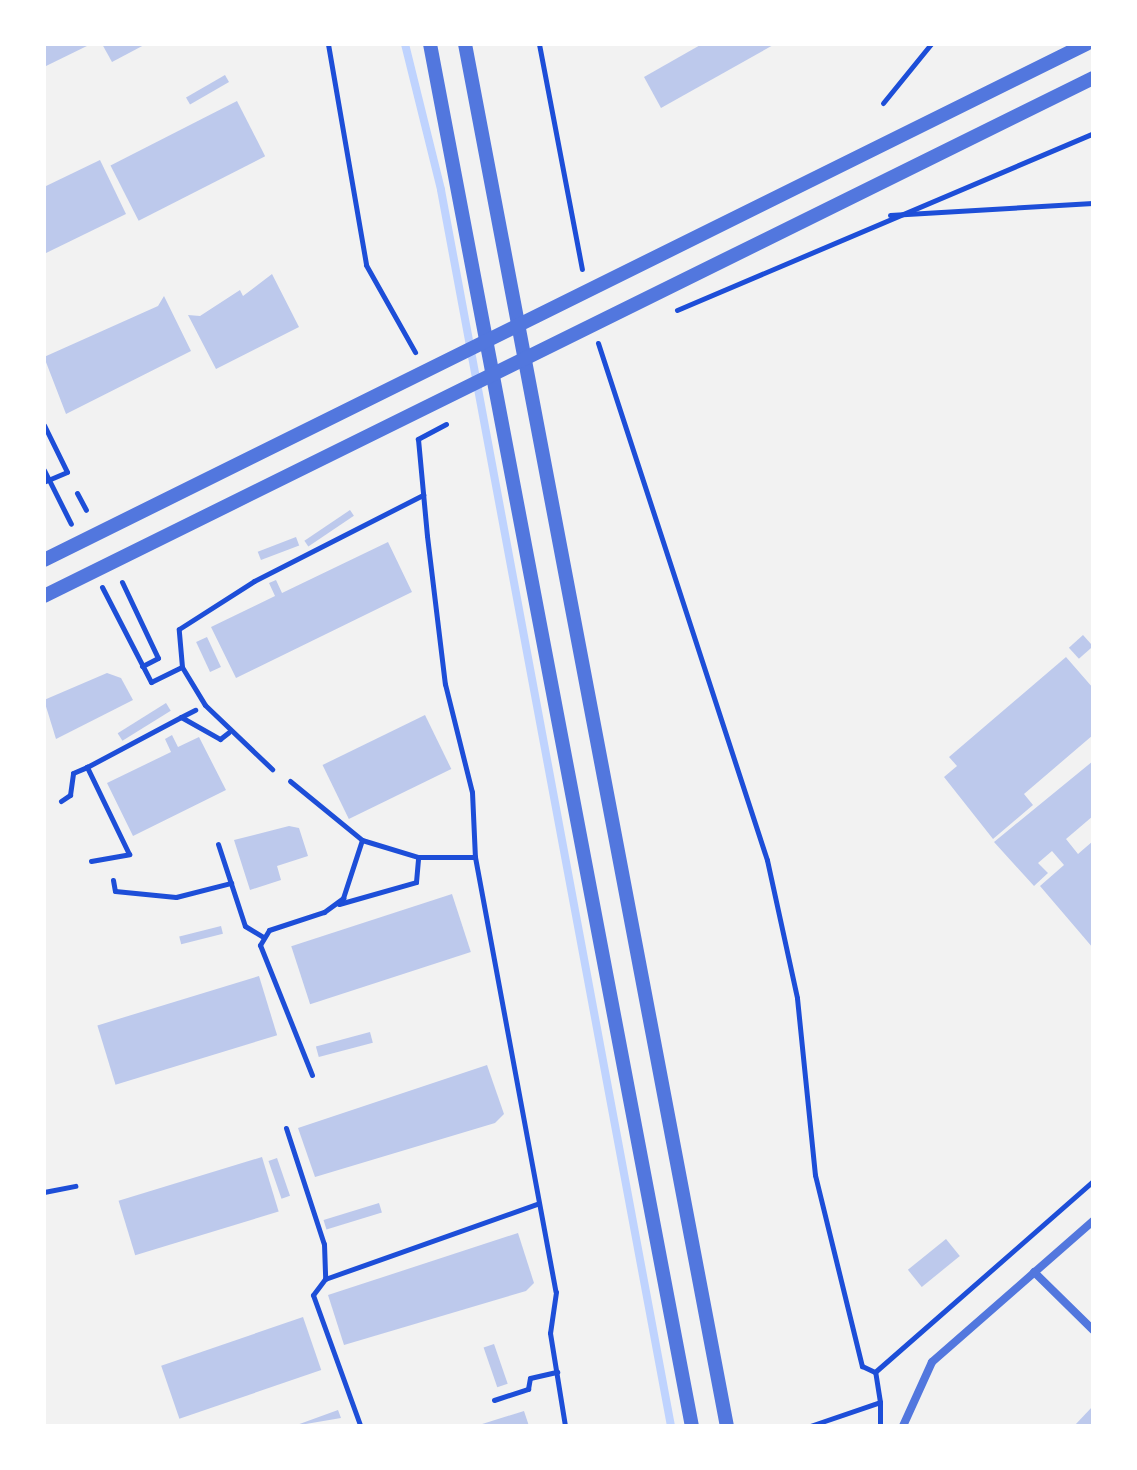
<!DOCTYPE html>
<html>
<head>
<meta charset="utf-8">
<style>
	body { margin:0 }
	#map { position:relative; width:1137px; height:1470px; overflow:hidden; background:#f2f2f2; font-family:"Alegreya Sans",sans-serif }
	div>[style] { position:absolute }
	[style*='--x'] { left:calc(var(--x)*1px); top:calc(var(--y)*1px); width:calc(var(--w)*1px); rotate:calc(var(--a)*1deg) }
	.stream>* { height:8px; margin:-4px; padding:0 4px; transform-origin:4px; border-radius:4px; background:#bfd3fe }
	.building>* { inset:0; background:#bdc9ec; transform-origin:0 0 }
	.path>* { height:5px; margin:-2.5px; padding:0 2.5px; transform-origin:2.5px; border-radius:2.5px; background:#1d4ed8 }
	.minor>* { height:8px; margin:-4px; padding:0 4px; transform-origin:4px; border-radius:4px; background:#5277de }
	.tertiary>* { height:14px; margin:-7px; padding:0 7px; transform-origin:7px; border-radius:7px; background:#5277de }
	span { translate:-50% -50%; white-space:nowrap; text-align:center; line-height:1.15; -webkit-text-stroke:8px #fff; paint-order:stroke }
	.frame { position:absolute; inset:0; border:46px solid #fff; pointer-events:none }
</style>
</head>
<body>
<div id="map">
	<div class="stream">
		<div style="--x:405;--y:44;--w:150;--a:76.1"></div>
		<div style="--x:441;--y:190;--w:1257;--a:79.46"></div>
	</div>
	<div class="building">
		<div style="clip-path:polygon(44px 44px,91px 44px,44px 67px)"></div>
		<div style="clip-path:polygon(102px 44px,146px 44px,112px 62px)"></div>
		<div style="clip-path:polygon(702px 44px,775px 44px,661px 108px,644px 77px)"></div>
		<div style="left:225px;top:75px;width:8px;height:45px;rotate:60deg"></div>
		<div style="left:237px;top:101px;width:62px;height:142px;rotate:63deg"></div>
		<div style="clip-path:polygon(100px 160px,126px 214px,44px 254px,44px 187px)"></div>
		<div style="clip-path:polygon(272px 274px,299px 327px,216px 369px,188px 315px,200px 316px,240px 290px,243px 296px)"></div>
		<div style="clip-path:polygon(164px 296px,191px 351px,66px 414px,44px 357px,158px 306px)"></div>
		<div style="left:350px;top:510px;width:7px;height:55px;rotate:56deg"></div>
		<div style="left:296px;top:537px;width:9px;height:41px;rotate:69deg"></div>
		<div style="clip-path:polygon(388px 542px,412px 592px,236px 678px,211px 627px,275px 596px,269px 583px,276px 580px,282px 593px)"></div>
		<div style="left:1083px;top:635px;width:15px;height:19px;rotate:48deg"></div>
		<div style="left:207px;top:637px;width:33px;height:12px;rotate:65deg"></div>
		<div style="clip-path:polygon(1066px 657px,1093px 688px,1093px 735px,1024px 794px,1033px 805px,993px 839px,944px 777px,957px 766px,949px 757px)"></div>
		<div style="clip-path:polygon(107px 673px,121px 678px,133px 700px,56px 739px,44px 700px)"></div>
		<div style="left:166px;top:703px;width:9px;height:57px;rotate:58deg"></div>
		<div style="left:425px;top:715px;width:60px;height:114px;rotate:64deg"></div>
		<div style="clip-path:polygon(172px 735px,178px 747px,199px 737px,226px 790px,133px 836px,107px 783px,171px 752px,165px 739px)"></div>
		<div style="clip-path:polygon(1093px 761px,1093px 816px,1066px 839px,1078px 854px,1093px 841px,1093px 948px,1040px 886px,1064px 865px,1052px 851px,1038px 863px,1048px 873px,1034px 886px,994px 842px)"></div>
		<div style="clip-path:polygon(289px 826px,299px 828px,308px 856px,277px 866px,281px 880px,250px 890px,234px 840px)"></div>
		<div style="left:452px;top:894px;width:61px;height:169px;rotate:72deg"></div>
		<div style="left:221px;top:926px;width:8px;height:43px;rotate:76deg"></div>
		<div style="left:259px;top:976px;width:62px;height:169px;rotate:73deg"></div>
		<div style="left:370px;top:1032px;width:11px;height:56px;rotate:75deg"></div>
		<div style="clip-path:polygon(487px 1065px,504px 1114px,495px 1123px,315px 1177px,298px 1128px)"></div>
		<div style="left:262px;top:1157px;width:57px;height:150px;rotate:73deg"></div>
		<div style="left:277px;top:1158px;width:40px;height:9px;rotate:71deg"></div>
		<div style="left:379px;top:1203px;width:10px;height:58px;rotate:73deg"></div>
		<div style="clip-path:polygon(518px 1233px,534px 1283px,526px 1291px,344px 1345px,328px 1295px)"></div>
		<div style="left:946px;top:1239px;width:22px;height:49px;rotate:51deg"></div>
		<div style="left:303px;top:1317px;width:56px;height:150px;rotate:71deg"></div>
		<div style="left:494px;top:1344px;width:42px;height:11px;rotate:71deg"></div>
		<div style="clip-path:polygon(1093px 1406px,1093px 1426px,1074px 1426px)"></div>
		<div style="clip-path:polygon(338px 1410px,341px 1418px,294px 1426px)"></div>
		<div style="clip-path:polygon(524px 1411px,529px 1426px,479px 1426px,479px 1425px)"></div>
	</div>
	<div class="path">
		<div style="--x:328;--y:44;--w:224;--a:80.2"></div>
		<div style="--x:366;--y:265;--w:100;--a:60.6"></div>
		<div style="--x:539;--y:44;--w:229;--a:79.2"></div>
		<div style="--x:883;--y:103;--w:76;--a:-50.9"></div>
		<div style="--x:890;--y:215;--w:203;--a:-3.4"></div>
		<div style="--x:677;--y:310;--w:452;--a:-23"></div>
		<div style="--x:598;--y:343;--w:544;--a:71.9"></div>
		<div style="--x:767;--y:860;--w:141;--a:77.7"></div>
		<div style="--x:797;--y:998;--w:178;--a:84.2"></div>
		<div style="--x:815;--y:1175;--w:197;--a:76.2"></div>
		<div style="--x:862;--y:1366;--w:14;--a:25"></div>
		<div style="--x:446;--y:424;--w:32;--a:152"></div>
		<div style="--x:418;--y:439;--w:97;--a:84.7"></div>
		<div style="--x:427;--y:536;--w:149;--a:83.1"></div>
		<div style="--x:445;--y:684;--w:111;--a:76"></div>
		<div style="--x:472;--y:792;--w:65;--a:87.4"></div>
		<div style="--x:475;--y:857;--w:442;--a:79.5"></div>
		<div style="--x:556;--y:1292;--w:41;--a:98.3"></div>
		<div style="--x:550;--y:1333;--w:94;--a:80.8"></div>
		<div style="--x:44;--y:425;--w:52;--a:63.9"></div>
		<div style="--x:67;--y:472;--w:25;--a:157"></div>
		<div style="--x:44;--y:470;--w:60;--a:63.4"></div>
		<div style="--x:77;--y:493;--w:19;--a:62"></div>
		<div style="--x:122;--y:582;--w:84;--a:64.7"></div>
		<div style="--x:158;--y:658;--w:18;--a:153"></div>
		<div style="--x:102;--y:587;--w:107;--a:62.7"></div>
		<div style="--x:151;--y:682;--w:34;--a:-26"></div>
		<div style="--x:182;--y:667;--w:44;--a:58.8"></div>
		<div style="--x:205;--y:705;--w:93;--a:43.7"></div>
		<div style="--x:182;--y:667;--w:38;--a:-95"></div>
		<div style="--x:179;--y:629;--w:89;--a:-32.6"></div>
		<div style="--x:254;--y:581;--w:190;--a:-27"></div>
		<div style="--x:181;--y:717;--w:16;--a:-27"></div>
		<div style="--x:290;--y:781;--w:93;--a:39.3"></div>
		<div style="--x:362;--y:840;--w:59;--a:16.9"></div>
		<div style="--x:418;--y:857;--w:57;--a:0"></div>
		<div style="--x:61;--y:801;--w:11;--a:-34"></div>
		<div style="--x:70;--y:795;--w:22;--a:-82"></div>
		<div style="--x:73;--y:773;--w:15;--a:-23"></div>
		<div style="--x:218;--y:844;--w:86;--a:71.8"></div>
		<div style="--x:245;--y:926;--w:21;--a:31"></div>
		<div style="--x:91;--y:861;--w:39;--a:-10"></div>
		<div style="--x:129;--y:854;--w:97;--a:-115.8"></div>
		<div style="--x:87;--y:767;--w:106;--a:-28"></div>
		<div style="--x:181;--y:717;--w:45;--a:29.4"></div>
		<div style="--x:220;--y:739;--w:11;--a:-38"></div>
		<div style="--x:113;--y:880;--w:11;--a:80"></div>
		<div style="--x:115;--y:891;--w:61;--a:5.6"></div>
		<div style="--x:176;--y:897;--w:57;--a:-14.3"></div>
		<div style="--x:339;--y:904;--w:80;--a:-15.9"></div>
		<div style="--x:416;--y:882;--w:25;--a:-85"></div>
		<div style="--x:312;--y:1075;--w:140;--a:-111.8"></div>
		<div style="--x:260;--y:945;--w:17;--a:-59"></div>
		<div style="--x:269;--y:930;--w:58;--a:-18.1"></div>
		<div style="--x:324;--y:912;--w:24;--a:-36"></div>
		<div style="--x:343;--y:898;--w:61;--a:-71.9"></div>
		<div style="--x:286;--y:1128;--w:122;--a:71.9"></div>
		<div style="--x:324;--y:1244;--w:35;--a:88"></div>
		<div style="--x:325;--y:1279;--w:20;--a:127"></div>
		<div style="--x:313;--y:1295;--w:138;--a:70.1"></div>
		<div style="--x:44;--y:1192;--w:32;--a:-11"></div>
		<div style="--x:325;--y:1279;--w:225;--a:-19.5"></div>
		<div style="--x:494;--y:1400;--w:36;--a:-18"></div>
		<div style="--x:528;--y:1389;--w:11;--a:-80"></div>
		<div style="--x:530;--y:1378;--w:28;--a:-13"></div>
		<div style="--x:880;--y:1402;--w:24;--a:90"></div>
		<div style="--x:810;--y:1426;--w:74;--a:-18.9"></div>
		<div style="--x:880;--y:1402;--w:30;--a:-99"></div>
		<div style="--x:875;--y:1372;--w:290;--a:-41.2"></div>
	</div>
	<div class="minor">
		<div style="--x:1034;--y:1272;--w:83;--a:44.5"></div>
		<div style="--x:903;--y:1426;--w:70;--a:-65.6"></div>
		<div style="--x:932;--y:1362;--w:214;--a:-41.2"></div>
	</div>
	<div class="tertiary">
		<div style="--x:430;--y:44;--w:1407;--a:79.27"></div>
		<div style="--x:465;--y:44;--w:1407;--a:79.27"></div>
		<div style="--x:44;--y:560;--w:1163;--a:-26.34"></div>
		<div style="--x:44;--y:596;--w:1170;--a:-26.28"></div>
	</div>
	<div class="frame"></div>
</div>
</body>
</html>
